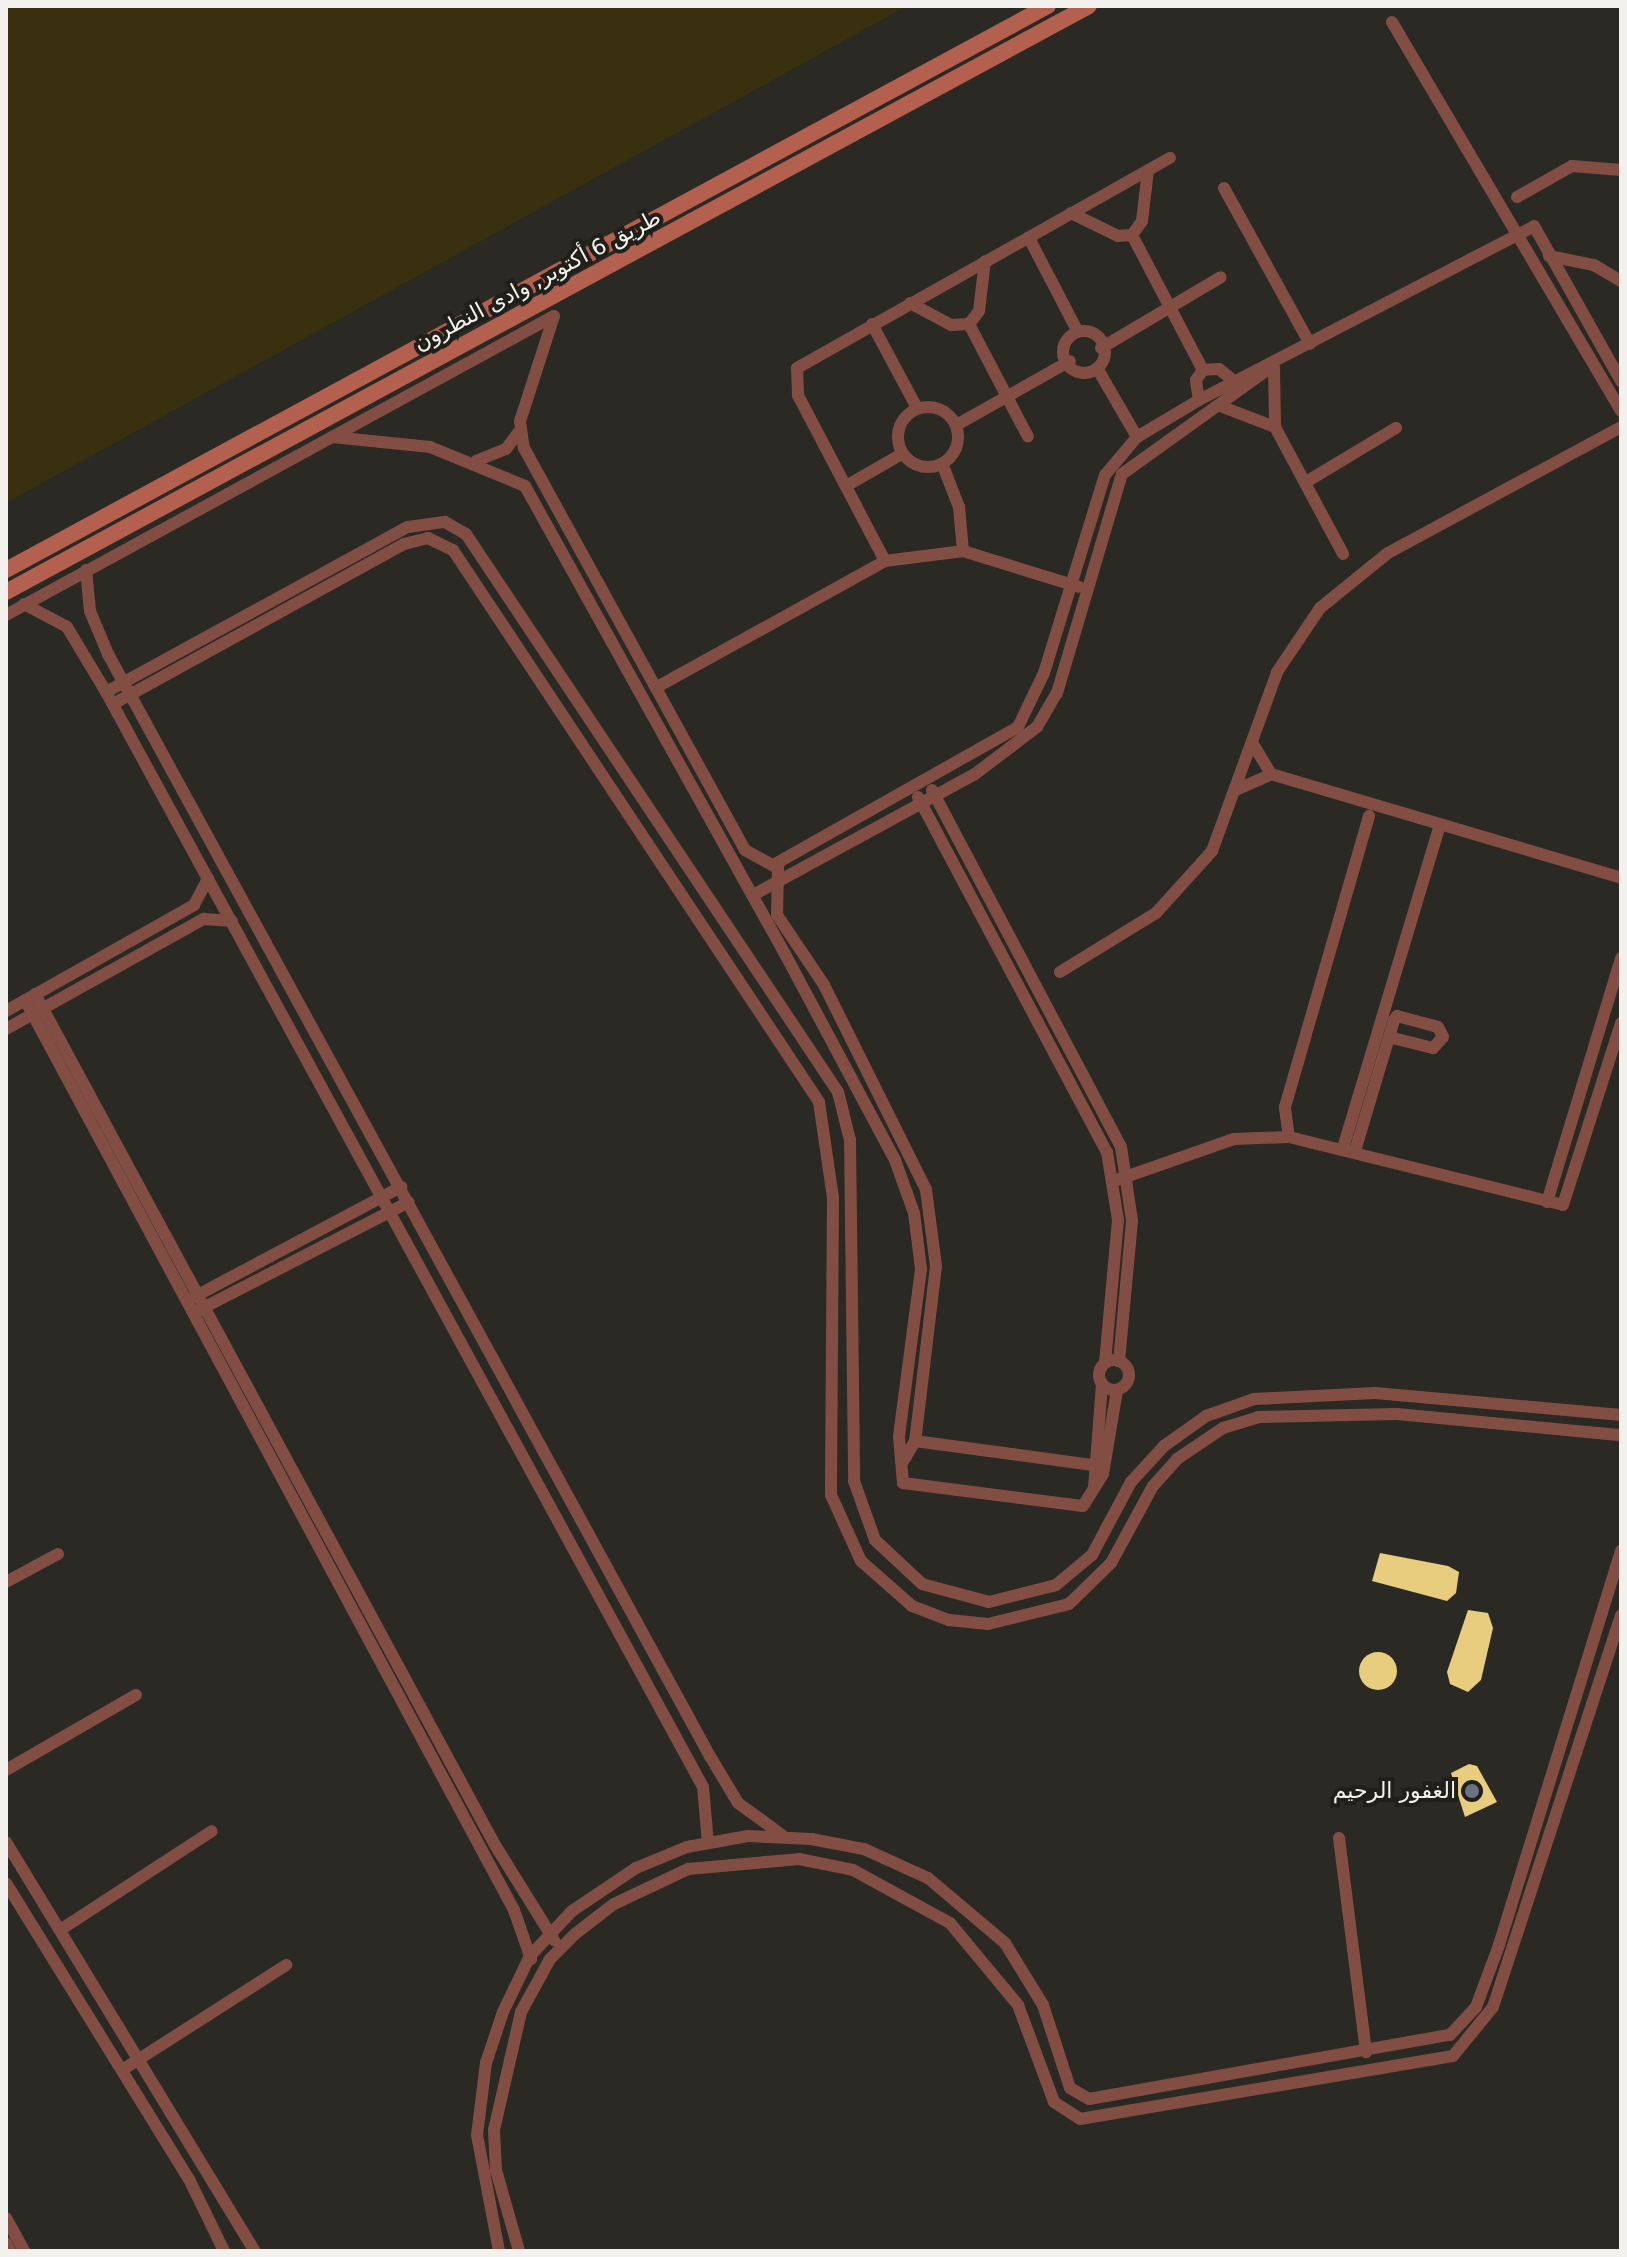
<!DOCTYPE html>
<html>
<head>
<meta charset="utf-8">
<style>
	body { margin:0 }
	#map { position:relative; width:1627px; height:2257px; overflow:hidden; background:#2b2924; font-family:"DejaVu Sans",Cairo,sans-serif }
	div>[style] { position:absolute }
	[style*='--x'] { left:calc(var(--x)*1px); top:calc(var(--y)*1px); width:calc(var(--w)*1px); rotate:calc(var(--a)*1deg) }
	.sand>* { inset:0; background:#393010 }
	.building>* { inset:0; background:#e9cd7f }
	.round { border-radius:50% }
	.street>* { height:12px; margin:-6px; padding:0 6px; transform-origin:6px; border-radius:6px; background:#824e43 }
	.street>.ring { margin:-6px; padding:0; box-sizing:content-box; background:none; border:12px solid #824e43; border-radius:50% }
	.secondary>* { height:16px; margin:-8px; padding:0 8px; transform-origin:8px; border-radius:8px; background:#b3604f }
	.dots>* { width:22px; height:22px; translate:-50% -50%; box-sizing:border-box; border:4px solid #211f1a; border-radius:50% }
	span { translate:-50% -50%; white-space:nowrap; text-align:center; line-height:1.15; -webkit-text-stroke:8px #211f1a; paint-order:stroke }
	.street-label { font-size:22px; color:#f3f1ee }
	.poi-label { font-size:22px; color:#f3f1ee }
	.right { translate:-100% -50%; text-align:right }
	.frame { position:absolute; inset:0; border:8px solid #f3f1ee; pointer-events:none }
</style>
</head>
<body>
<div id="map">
	<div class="sand">
		<div style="clip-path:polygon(6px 6px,907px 6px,6px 503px)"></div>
	</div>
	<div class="building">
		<div style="clip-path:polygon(1380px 1553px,1448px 1566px,1459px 1572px,1456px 1593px,1447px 1601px,1372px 1581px)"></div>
		<div style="clip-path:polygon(1468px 1610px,1488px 1613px,1493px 1628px,1481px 1680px,1468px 1692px,1450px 1684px,1447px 1672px)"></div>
		<div class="round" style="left:1359px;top:1652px;width:38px;height:38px"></div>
		<div style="clip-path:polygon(1469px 1764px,1477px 1766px,1497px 1802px,1465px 1817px,1451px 1773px)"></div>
	</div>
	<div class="street">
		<div style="--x:1392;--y:22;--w:451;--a:59.5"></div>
		<div style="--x:1224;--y:188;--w:178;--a:61.1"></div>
		<div style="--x:1517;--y:197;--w:63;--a:-29.4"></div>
		<div style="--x:1572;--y:166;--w:49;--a:4.7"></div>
		<div style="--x:1071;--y:213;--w:52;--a:26.1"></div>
		<div style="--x:1118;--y:236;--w:14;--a:-4"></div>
		<div style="--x:1132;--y:235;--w:17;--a:-54"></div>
		<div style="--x:1142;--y:221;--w:51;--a:-83.3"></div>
		<div style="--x:1132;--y:235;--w:153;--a:62.3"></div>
		<div style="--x:1029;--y:238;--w:106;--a:62.5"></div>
		<div style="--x:1549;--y:256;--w:46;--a:11.3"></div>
		<div style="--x:1594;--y:265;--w:31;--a:31"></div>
		<div style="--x:910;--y:303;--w:47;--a:28.2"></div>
		<div style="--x:951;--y:325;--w:18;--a:-3"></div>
		<div style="--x:969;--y:324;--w:16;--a:-52"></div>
		<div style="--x:979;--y:311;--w:50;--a:-83.2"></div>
		<div style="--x:872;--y:324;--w:93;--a:61.8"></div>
		<div style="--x:969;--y:324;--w:127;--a:62.4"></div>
		<div class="ring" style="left:1063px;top:331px;width:30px;height:30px"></div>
		<div style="--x:1101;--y:348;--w:139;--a:-30.6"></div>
		<div style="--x:1274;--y:367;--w:60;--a:89"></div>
		<div style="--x:1275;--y:427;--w:144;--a:61.8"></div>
		<div style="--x:1097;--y:368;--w:80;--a:59.9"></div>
		<div style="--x:1199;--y:400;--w:20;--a:-99"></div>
		<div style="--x:1196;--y:380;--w:12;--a:-55"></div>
		<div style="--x:1203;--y:370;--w:16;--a:-4"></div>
		<div style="--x:1219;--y:369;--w:19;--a:39"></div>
		<div style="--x:1220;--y:406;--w:59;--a:20.9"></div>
		<div class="ring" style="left:898px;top:407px;width:48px;height:48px"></div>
		<div style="--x:960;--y:423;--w:126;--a:-29.4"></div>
		<div style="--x:332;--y:437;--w:99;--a:5.8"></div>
		<div style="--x:430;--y:447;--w:103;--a:22.3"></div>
		<div style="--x:525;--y:486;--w:535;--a:60.95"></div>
		<div style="--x:785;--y:954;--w:234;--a:61.9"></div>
		<div style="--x:895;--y:1160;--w:56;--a:70.3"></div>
		<div style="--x:914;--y:1213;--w:56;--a:82.9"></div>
		<div style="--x:921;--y:1269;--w:169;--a:97.5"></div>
		<div style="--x:899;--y:1437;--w:46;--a:85"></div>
		<div style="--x:903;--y:1483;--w:181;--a:7.3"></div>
		<div style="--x:1083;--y:1506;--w:38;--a:-58"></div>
		<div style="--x:1103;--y:1474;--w:85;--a:-80.5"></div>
		<div style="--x:476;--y:461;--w:32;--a:-22"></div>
		<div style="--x:506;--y:449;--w:21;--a:-53"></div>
		<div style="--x:943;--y:466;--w:44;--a:68.7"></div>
		<div style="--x:959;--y:507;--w:44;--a:84.8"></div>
		<div style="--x:1306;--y:482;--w:105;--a:-31"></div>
		<div style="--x:846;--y:486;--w:62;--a:-29.9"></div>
		<div style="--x:885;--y:561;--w:187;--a:-117.7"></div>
		<div style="--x:798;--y:395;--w:27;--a:-92"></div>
		<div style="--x:797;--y:368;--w:428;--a:-29.4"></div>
		<div style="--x:86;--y:570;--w:41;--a:84.4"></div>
		<div style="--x:90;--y:611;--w:47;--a:67.3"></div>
		<div style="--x:108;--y:654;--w:1258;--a:61.36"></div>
		<div style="--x:711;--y:1758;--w:52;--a:59"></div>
		<div style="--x:738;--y:1803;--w:54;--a:36"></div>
		<div style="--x:24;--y:604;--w:49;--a:28.1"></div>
		<div style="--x:67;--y:627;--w:76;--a:59"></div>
		<div style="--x:106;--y:692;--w:1247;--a:61.4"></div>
		<div style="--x:703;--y:1787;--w:56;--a:84.9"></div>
		<div style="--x:6;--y:615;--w:624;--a:-28.62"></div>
		<div style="--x:554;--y:316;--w:110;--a:107.9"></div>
		<div style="--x:520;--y:421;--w:27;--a:82"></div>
		<div style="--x:524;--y:448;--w:459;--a:61.2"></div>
		<div style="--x:745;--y:850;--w:38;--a:29"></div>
		<div style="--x:778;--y:868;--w:47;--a:91.2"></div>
		<div style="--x:777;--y:915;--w:84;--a:56.1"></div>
		<div style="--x:824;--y:985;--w:229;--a:63.5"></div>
		<div style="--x:926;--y:1190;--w:77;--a:82.5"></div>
		<div style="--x:936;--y:1266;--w:176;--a:96.8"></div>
		<div style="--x:915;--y:1441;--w:22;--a:120"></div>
		<div style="--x:657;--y:687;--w:260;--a:-28.9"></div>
		<div style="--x:885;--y:561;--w:79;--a:-7.3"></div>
		<div style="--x:963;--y:551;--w:121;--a:17.2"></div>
		<div style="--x:106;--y:692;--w:344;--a:-28.7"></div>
		<div style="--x:408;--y:527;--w:37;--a:-8"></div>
		<div style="--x:445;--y:522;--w:24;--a:30"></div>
		<div style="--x:466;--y:534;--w:671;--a:56.31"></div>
		<div style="--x:838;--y:1092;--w:49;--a:76"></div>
		<div style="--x:850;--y:1140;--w:341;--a:89.3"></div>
		<div style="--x:854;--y:1481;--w:63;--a:70.4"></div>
		<div style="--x:875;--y:1540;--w:64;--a:43.1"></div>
		<div style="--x:922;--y:1584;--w:69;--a:15"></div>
		<div style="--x:989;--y:1602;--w:69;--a:-14.2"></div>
		<div style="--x:1056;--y:1585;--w:47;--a:-39.8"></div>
		<div style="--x:1092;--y:1555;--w:83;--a:-61.9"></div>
		<div style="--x:1131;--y:1482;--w:49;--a:-47.5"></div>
		<div style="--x:1164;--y:1446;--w:52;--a:-35.5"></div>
		<div style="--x:1206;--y:1416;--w:51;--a:-19.5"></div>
		<div style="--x:1254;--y:1399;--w:121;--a:-2.8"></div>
		<div style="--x:1375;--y:1393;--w:247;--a:5.1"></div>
		<div style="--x:113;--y:704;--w:332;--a:-28.8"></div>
		<div style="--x:404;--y:544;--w:25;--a:-14"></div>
		<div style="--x:428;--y:538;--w:28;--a:26"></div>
		<div style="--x:453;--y:550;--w:662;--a:56.45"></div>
		<div style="--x:819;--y:1102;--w:97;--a:81.7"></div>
		<div style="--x:833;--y:1198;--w:297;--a:90.4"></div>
		<div style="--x:831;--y:1495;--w:72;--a:65.6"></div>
		<div style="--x:861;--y:1561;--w:68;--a:41.4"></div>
		<div style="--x:912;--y:1606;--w:40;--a:21"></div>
		<div style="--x:949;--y:1620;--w:39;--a:6"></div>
		<div style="--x:988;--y:1624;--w:83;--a:-13.9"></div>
		<div style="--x:1069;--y:1604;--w:59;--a:-44.3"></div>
		<div style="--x:1111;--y:1563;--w:88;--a:-61.4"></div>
		<div style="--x:1153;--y:1486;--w:36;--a:-48"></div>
		<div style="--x:1177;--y:1459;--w:55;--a:-34"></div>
		<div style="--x:1223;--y:1428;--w:37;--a:-17"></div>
		<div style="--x:1258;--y:1417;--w:139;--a:-1.2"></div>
		<div style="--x:1397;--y:1414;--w:225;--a:5.4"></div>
		<div style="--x:1253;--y:744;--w:35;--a:59"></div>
		<div style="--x:1271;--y:774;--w:365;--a:16.5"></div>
		<div style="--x:1238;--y:789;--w:36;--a:-24"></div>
		<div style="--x:932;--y:790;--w:404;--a:62.1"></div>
		<div style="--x:1121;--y:1147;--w:75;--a:81.5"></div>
		<div style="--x:1132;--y:1221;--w:141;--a:95.3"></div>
		<div style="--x:918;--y:797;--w:402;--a:62"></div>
		<div style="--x:1107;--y:1152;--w:69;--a:80.8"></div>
		<div style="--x:1118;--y:1220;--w:144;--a:95.2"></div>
		<div style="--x:775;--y:864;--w:279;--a:-29.4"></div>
		<div style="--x:1018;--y:727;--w:60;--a:-64.3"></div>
		<div style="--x:1044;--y:673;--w:207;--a:-72.9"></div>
		<div style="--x:1105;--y:475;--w:50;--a:-49.9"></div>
		<div style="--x:1137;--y:437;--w:72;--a:-30.8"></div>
		<div style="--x:1199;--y:400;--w:377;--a:-27.4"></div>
		<div style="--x:1534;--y:226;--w:178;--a:60.7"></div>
		<div style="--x:753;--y:895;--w:253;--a:-28.6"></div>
		<div style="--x:975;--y:774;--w:78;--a:-37.2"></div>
		<div style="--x:1037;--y:727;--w:39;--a:-60"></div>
		<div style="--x:1057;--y:693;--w:228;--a:-73.5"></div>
		<div style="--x:1122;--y:474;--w:177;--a:-35.6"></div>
		<div style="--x:1060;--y:972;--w:113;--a:-31.6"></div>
		<div style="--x:1156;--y:913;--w:84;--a:-47.9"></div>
		<div style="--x:1212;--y:851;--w:190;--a:-70"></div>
		<div style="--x:1277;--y:672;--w:77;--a:-56.1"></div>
		<div style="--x:1320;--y:608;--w:87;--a:-39"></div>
		<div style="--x:1388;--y:553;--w:265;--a:-28.4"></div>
		<div style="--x:35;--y:994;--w:967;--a:61.61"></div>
		<div style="--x:495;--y:1845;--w:112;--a:58.2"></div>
		<div style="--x:25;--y:1000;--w:1033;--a:61.75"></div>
		<div style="--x:514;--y:1910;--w:52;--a:70.9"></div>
		<div style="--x:6;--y:1011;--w:216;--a:-29.4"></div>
		<div style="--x:194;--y:905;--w:30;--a:-62"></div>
		<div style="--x:6;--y:1029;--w:227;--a:-29.1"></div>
		<div style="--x:204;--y:919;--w:28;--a:4"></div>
		<div style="--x:1289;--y:1137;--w:30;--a:-98"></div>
		<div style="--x:1285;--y:1107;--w:303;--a:-73.9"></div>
		<div style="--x:1343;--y:1148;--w:337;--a:-73.3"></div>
		<div style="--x:1355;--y:1151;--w:137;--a:-73.4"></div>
		<div style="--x:1394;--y:1020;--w:5;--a:-53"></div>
		<div style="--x:1397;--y:1016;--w:42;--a:15"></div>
		<div style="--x:1438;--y:1027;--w:11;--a:63"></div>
		<div style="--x:1443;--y:1037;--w:15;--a:132"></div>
		<div style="--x:1433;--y:1048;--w:45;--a:-166"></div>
		<div style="--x:1114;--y:1181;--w:127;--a:-19.3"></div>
		<div style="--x:1234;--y:1139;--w:55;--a:-2.1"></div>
		<div style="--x:1289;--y:1137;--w:282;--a:13.9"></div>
		<div style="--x:1563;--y:1205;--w:191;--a:-72.3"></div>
		<div style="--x:1547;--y:1202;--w:255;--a:-73.1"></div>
		<div style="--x:192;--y:1298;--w:237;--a:-28"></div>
		<div style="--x:197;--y:1311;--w:238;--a:-27.2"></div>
		<div class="ring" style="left:1099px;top:1360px;width:18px;height:18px"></div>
		<div style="--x:915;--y:1441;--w:180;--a:7.7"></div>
		<div style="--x:1094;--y:1488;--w:105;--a:-85.6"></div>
		<div style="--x:6;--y:1582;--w:59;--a:-28.3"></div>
		<div style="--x:6;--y:1770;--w:150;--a:-30"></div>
		<div style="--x:1339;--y:1838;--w:216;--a:82.8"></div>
		<div style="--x:6;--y:1842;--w:479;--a:58.7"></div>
		<div style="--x:6;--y:1883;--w:348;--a:58.3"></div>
		<div style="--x:189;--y:2179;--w:80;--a:64.1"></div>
		<div style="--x:60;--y:1930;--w:181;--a:-33.1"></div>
		<div style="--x:122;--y:2070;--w:195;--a:-32.6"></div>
		<div style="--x:6;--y:2218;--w:38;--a:61"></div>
		<div style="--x:6;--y:2243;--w:9;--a:63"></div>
		<div style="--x:499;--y:2251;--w:118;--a:-100.7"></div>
		<div style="--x:477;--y:2135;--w:73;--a:-82.9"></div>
		<div style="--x:486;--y:2063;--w:54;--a:-71.6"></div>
		<div style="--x:503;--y:2012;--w:62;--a:-64.3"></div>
		<div style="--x:530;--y:1956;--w:62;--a:-47"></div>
		<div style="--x:572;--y:1911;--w:77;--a:-33.9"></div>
		<div style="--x:636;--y:1868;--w:55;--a:-22.4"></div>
		<div style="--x:687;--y:1847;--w:62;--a:-10.2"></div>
		<div style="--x:748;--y:1836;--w:63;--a:2.7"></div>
		<div style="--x:811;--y:1839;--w:54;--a:10.7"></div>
		<div style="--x:864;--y:1849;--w:70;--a:24.4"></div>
		<div style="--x:928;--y:1878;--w:101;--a:40.2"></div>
		<div style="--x:1005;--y:1943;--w:73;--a:58.5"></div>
		<div style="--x:1043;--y:2005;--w:87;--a:72"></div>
		<div style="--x:1070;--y:2088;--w:22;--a:30"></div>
		<div style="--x:1089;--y:2099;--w:367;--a:-10.1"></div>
		<div style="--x:1450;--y:2035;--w:38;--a:-47"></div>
		<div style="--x:1476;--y:2007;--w:66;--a:-69.6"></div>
		<div style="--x:1499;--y:1945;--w:413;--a:-72.8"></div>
		<div style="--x:519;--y:2251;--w:84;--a:-105.9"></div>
		<div style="--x:496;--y:2170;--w:40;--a:-92.9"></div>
		<div style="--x:494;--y:2130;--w:121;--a:-77.1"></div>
		<div style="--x:521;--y:2012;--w:60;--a:-61.3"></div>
		<div style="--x:550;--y:1959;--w:35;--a:-45"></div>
		<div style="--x:575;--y:1934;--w:49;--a:-37.6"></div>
		<div style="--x:614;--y:1904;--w:82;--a:-25.3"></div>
		<div style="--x:688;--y:1869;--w:111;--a:-5.1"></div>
		<div style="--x:799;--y:1859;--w:55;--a:11.5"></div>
		<div style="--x:853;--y:1870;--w:111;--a:28.7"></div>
		<div style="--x:950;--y:1923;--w:107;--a:50.3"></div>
		<div style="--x:1018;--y:2005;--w:103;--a:69.6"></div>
		<div style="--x:1054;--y:2102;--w:31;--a:33"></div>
		<div style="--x:1080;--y:2119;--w:378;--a:-9.6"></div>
		<div style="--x:1453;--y:2056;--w:63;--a:-50.8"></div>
		<div style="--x:1493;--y:2007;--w:412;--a:-71.9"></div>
	</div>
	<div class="secondary">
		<div style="--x:6;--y:570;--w:1185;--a:-28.43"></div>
		<div style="--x:6;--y:592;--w:1231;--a:-28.42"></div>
	</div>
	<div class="dots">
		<div style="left:1472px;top:1791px;background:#6b7280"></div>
	</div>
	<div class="street-label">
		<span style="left:537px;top:280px;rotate:-28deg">طريق 6 أكتوبر, وادى النطرون</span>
	</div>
	<div class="poi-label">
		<span class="right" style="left:1456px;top:1791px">الغفور الرحيم</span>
	</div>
	<div class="frame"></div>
</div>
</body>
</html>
